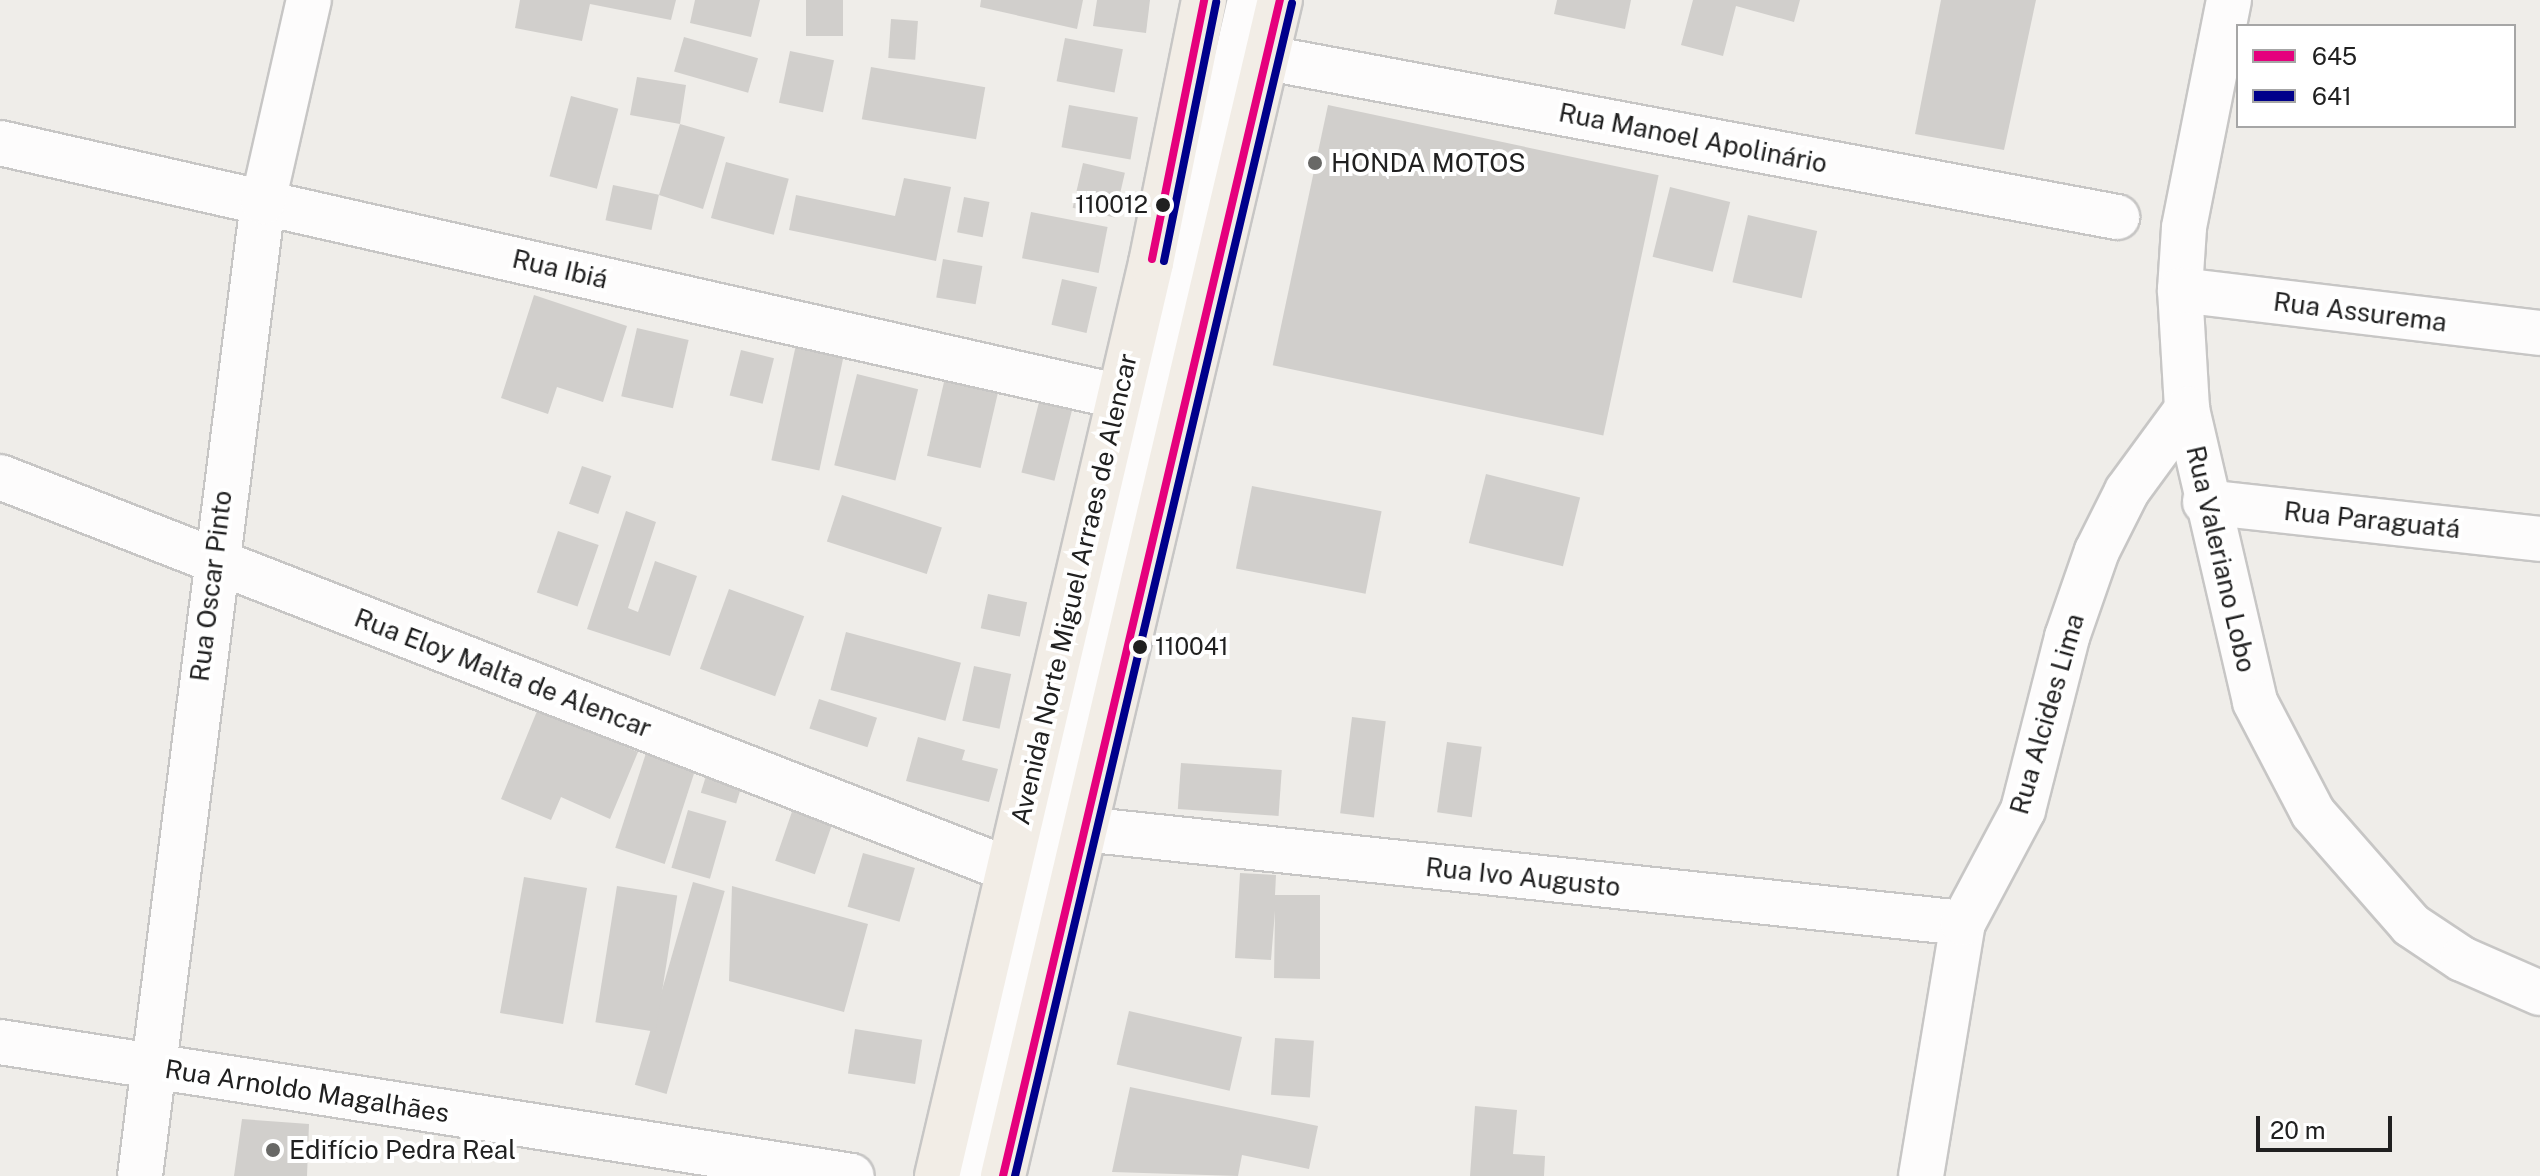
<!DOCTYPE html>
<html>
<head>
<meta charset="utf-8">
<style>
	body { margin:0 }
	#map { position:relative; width:2540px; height:1176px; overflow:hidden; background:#efede9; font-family:"Public Sans",sans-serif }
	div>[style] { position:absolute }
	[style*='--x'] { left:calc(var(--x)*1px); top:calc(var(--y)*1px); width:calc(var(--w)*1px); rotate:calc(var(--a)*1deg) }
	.building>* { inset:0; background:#d1cfcc; transform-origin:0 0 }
	.roads { filter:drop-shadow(2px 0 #c7c6c5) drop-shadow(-2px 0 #c7c6c5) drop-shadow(0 2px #c7c6c5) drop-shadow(0 -2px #c7c6c5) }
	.minor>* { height:44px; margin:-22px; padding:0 22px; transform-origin:22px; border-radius:22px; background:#fdfcfc }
	.major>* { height:44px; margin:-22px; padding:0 22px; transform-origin:22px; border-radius:22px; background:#f2ede6 }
	.bus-1>* { height:8px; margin:-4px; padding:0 4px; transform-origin:4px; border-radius:4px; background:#e5007d }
	.bus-2>* { height:8px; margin:-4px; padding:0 4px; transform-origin:4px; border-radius:4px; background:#00008b }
	.dots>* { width:22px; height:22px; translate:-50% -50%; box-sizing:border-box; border:4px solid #fff; border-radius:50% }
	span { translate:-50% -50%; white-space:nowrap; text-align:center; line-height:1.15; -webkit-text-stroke:8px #fff; paint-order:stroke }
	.bus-label { font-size:24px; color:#202020 }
	.right { translate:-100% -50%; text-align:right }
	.left { translate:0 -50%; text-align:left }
	.street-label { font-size:26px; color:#202020 }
	.poi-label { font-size:26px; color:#202020 }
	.legend { position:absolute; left:2236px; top:24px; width:280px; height:104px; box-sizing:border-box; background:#fff; border:2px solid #a6a6a6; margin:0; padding:10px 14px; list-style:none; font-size:24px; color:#202020 }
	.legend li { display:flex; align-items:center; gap:16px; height:40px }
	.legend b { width:40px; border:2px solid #a6a6a6 }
	.scale { position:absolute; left:2256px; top:1116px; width:136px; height:36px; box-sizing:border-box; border:4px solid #202020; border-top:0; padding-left:10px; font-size:24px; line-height:28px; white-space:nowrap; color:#202020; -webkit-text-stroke:6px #fff; paint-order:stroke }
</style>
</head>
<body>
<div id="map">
	<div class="building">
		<div style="clip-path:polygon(520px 0,676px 0,671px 20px,590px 4px,582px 41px,515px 28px)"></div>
		<div style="clip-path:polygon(695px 0,760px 0,751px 37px,690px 23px)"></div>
		<div style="left:806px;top:0;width:37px;height:36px"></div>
		<div style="clip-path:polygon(981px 0,1083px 0,1077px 29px,980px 7px)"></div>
		<div style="clip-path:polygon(1097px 0,1150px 0,1146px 33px,1093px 26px)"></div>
		<div style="clip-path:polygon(1557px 0,1631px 0,1625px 29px,1554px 14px)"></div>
		<div style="clip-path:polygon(1693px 0,1800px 0,1794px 22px,1736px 6px,1723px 56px,1681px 45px)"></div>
		<div style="clip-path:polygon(1941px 0,2036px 0,2004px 150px,1915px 134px)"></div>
		<div style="left:891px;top:19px;width:27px;height:39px;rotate:4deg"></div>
		<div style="left:684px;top:37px;width:77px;height:36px;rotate:16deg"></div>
		<div style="left:1065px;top:38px;width:59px;height:44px;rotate:11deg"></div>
		<div style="left:790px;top:51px;width:45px;height:53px;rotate:12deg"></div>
		<div style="left:871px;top:67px;width:116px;height:53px;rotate:10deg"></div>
		<div style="clip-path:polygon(637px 77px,686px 85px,680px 124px,725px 137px,703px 209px,659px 195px,680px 124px,630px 115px)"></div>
		<div style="left:571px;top:96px;width:49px;height:83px;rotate:15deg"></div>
		<div style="left:1069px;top:105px;width:70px;height:43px;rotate:10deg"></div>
		<div style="left:1328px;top:105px;width:338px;height:266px;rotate:12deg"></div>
		<div style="left:726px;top:162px;width:65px;height:58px;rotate:15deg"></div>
		<div style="left:1083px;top:163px;width:43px;height:46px;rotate:13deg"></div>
		<div style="clip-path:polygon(904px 178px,951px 187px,936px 261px,789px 230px,796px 195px,895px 216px)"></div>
		<div style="left:613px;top:185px;width:47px;height:36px;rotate:12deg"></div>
		<div style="left:1670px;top:187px;width:62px;height:72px;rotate:14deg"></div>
		<div style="left:964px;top:197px;width:26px;height:36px;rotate:11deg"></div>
		<div style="left:1031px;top:212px;width:78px;height:47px;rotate:11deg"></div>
		<div style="left:1748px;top:215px;width:71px;height:69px;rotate:13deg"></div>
		<div style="left:943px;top:259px;width:40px;height:39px;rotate:10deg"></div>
		<div style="left:1062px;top:279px;width:36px;height:47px;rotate:13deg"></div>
		<div style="clip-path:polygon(534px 295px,627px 326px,603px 402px,557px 387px,548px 414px,501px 398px)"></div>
		<div style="left:637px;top:328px;width:53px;height:70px;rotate:13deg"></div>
		<div style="left:798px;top:335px;width:49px;height:128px;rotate:12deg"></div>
		<div style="left:741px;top:350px;width:34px;height:47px;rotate:14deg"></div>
		<div style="left:947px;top:369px;width:55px;height:89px;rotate:13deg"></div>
		<div style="left:857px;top:374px;width:63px;height:94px;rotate:14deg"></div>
		<div style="left:1042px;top:390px;width:34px;height:85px;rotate:14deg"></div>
		<div style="left:582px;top:466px;width:31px;height:40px;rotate:19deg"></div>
		<div style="left:1486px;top:474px;width:97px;height:71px;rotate:14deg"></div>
		<div style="left:1252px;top:486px;width:132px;height:84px;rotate:11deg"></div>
		<div style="left:842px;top:495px;width:105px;height:49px;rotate:18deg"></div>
		<div style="clip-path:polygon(626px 511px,656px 522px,628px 608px,638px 612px,655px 561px,697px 576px,670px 656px,587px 629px)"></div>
		<div style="left:558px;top:531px;width:43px;height:65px;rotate:19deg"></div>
		<div style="left:729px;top:589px;width:80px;height:85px;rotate:20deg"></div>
		<div style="left:988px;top:594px;width:40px;height:35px;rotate:12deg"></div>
		<div style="left:846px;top:632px;width:119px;height:60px;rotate:15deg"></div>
		<div style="left:974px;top:666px;width:38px;height:56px;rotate:12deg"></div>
		<div style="clip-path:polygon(542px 699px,593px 720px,589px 731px,638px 752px,610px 819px,561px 797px,551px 820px,501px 799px)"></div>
		<div style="left:819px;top:699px;width:61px;height:31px;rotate:18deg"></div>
		<div style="left:1352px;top:717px;width:34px;height:97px;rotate:7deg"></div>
		<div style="clip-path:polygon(918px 737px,965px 750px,962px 760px,998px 769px,989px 802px,906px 781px)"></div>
		<div style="left:1447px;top:742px;width:35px;height:71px;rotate:8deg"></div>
		<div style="left:648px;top:747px;width:52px;height:106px;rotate:18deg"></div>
		<div style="left:1181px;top:763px;width:101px;height:46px;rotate:4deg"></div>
		<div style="left:709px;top:766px;width:37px;height:28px;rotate:17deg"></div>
		<div style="left:795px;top:803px;width:42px;height:61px;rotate:19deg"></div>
		<div style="left:688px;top:810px;width:40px;height:60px;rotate:16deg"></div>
		<div style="left:863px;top:853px;width:54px;height:56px;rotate:16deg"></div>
		<div style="clip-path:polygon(1240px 873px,1276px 875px,1275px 895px,1320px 895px,1320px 979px,1274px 978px,1275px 911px,1271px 960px,1235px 958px)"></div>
		<div style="left:524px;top:877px;width:64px;height:138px;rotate:10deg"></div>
		<div style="left:693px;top:882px;width:33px;height:211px;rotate:16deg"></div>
		<div style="left:617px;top:886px;width:61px;height:138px;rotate:9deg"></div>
		<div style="clip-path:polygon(732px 886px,868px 924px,844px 1012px,729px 981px)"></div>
		<div style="left:1129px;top:1011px;width:116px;height:55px;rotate:13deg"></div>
		<div style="left:855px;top:1029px;width:68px;height:45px;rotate:9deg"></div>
		<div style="left:1275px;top:1038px;width:39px;height:57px;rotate:4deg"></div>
		<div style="clip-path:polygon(1130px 1087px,1318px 1126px,1309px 1169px,1242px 1155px,1238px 1176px,1112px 1172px)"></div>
		<div style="clip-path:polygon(1475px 1106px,1517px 1110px,1513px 1154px,1545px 1156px,1544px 1176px,1470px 1176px)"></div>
		<div style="clip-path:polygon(242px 1119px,309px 1124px,307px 1176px,234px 1176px)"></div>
	</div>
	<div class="roads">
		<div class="minor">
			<div style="--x:2229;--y:0;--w:232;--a:101.2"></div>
			<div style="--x:2184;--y:228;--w:62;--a:93.7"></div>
			<div style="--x:2180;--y:290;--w:119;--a:86.6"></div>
			<div style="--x:2187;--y:409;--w:301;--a:76.9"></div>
			<div style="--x:2255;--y:702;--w:125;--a:62.4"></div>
			<div style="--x:2313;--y:813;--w:149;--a:48.8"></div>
			<div style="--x:2411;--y:925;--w:61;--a:33.7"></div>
			<div style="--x:2462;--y:959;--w:85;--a:23.6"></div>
			<div style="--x:1268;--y:58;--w:864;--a:10.61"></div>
			<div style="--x:0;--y:143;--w:1149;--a:12.77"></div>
			<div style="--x:2180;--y:290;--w:363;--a:6.8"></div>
			<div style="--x:0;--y:477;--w:1081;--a:21.27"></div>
			<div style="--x:2205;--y:502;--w:337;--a:6.3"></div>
			<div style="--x:1083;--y:829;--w:885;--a:6.1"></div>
			<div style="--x:0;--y:1042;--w:862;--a:8.94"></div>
			<div style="--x:140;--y:1176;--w:982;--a:-82.8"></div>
			<div style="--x:263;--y:202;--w:207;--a:-77.2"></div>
			<div style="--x:980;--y:1176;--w:1207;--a:-77.07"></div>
			<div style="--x:1921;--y:1176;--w:256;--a:-80.6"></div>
			<div style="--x:1963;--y:923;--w:128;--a:-62"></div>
			<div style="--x:2023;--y:810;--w:179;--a:-75.7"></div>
			<div style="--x:2067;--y:637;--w:91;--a:-70.8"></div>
			<div style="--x:2097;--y:551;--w:67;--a:-63.4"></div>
			<div style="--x:2127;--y:491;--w:102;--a:-53.8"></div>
		</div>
		<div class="major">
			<div style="--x:937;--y:1176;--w:938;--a:-76.81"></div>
			<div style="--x:1151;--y:263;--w:268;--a:-78.6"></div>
			<div style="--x:1003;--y:1176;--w:1208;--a:-76.75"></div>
		</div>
	</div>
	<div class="bus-1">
		<div style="--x:1152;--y:259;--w:264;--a:-78.6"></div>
		<div style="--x:1003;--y:1176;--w:1208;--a:-76.75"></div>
	</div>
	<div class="bus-2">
		<div style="--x:1164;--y:261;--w:264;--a:-78.6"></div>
		<div style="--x:1015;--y:1176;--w:1205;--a:-76.71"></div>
	</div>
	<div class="dots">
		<div style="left:1315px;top:163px;background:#686866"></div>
		<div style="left:1163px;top:205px;background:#202020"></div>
		<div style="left:1140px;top:647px;background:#202020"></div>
		<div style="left:273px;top:1150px;background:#686866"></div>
	</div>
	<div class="bus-label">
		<span class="right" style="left:1148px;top:205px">110012</span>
		<span class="left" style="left:1155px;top:647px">110041</span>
	</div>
	<div class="street-label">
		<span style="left:1693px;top:138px;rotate:11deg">Rua Manoel Apolinário</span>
		<span style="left:560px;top:269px;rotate:13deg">Rua Ibiá</span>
		<span style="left:2360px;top:312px;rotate:7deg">Rua Assurema</span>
		<span style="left:2372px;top:520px;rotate:6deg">Rua Paraguatá</span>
		<span style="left:2221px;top:559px;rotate:77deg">Rua Valeriano Lobo</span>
		<span style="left:211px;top:586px;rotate:-83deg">Rua Oscar Pinto</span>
		<span style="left:1074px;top:589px;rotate:-77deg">Avenida Norte Miguel Arraes de Alencar</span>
		<span style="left:503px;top:673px;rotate:21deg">Rua Eloy Malta de Alencar</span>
		<span style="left:2047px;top:714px;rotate:-74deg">Rua Alcides Lima</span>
		<span style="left:1523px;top:877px;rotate:6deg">Rua Ivo Augusto</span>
		<span style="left:307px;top:1091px;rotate:9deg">Rua Arnoldo Magalhães</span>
	</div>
	<div class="poi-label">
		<span class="left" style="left:1331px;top:163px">HONDA MOTOS</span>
		<span class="left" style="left:289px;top:1150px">Edifício Pedra Real</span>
	</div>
	<ul class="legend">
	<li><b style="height:10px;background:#e5007d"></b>645</li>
	<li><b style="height:10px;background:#00008b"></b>641</li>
	</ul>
	<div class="scale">20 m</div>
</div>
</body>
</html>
